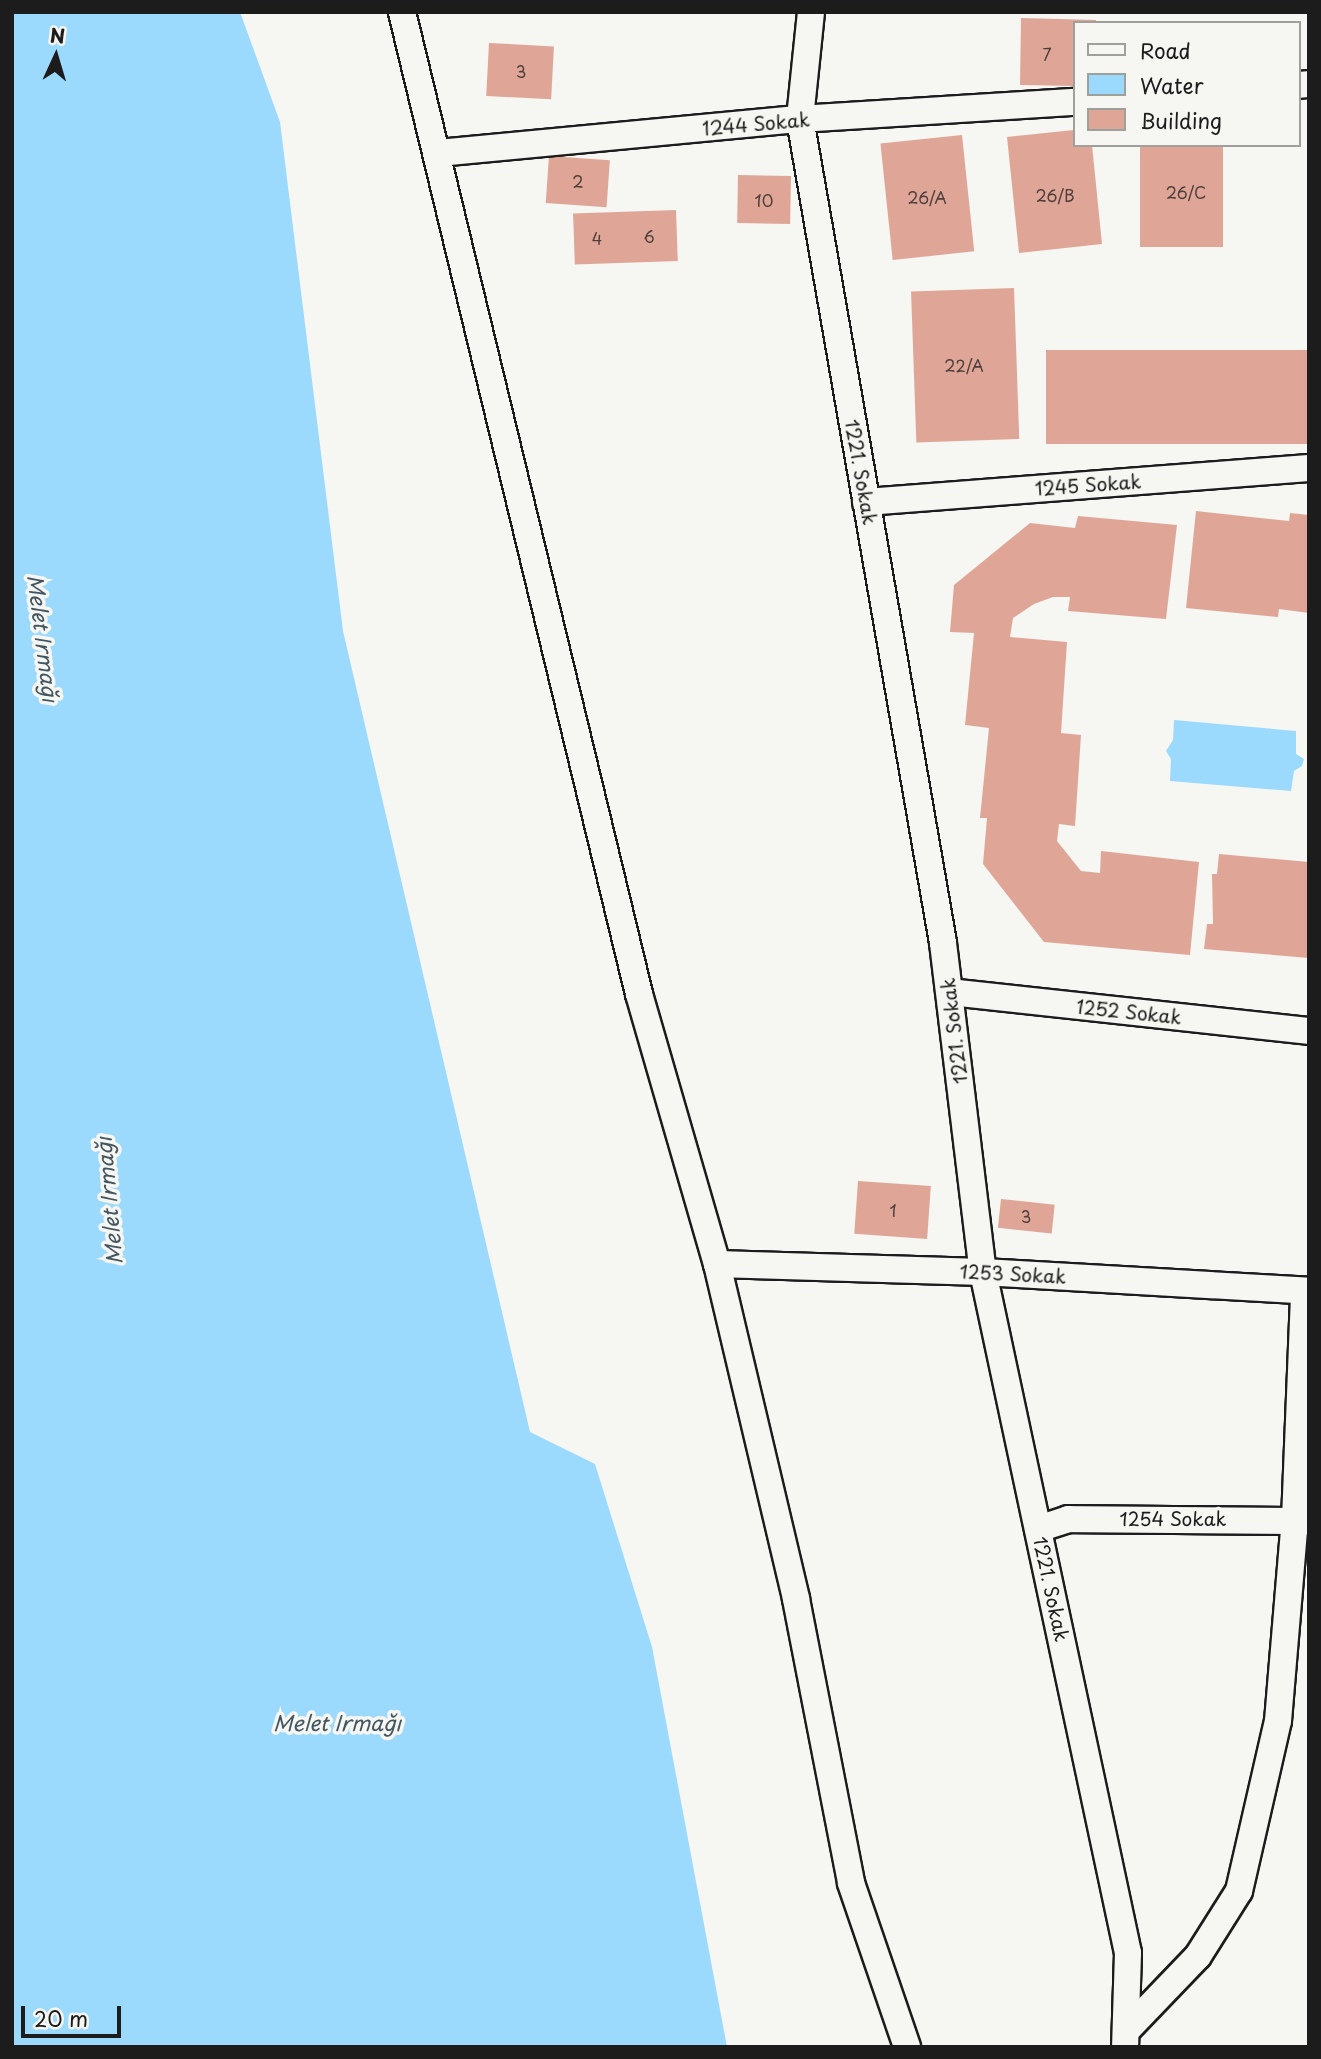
<!DOCTYPE html>
<html>
<head>
<meta charset="utf-8">
<style>
	body { margin:0 }
	#map { position:relative; width:1321px; height:2059px; overflow:hidden; background:#f6f6f2; font-family:"Playpen Sans",sans-serif }
	div>[style] { position:absolute }
	[style*='--x'] { left:calc(var(--x)*1px); top:calc(var(--y)*1px); width:calc(var(--w)*1px); rotate:calc(var(--a)*1deg) }
	.water>* { inset:0; background:#9bdafd }
	.building>* { inset:0; background:#dfa698; transform-origin:0 0 }
	.roads { filter:drop-shadow(2px 0 #1c1c1c) drop-shadow(-2px 0 #1c1c1c) drop-shadow(0 2px #1c1c1c) drop-shadow(0 -2px #1c1c1c) }
	.street>* { height:26px; margin:-13px; padding:0 13px; transform-origin:13px; border-radius:13px; background:#f6f6f2 }
	span { translate:-50% -50%; white-space:nowrap; text-align:center; line-height:1.15; -webkit-text-stroke:7px #f6f6f2; paint-order:stroke }
	.number-label { font-size:16px; color:#4d3e3b }
	.number-label span { -webkit-text-stroke-width:0 }
	.street-label { font-size:19px; color:#1c1c1c }
	.water-label { font-size:21px; color:#425560; font-style:italic }
	.frame { position:absolute; inset:0; border:14px solid #1c1c1c; pointer-events:none }
	.legend { position:absolute; left:1073px; top:21px; width:228px; height:126px; box-sizing:border-box; background:#f6f6f2; border:2px solid #9f9f9c; margin:0; padding:9px 12px; list-style:none; font-size:21px; color:#1c1c1c }
	.legend li { display:flex; align-items:center; gap:14px; height:35px }
	.legend b { width:35px; border:2px solid #9f9f9c }
	.north { position:absolute; left:21px; top:21px; width:70px; height:70px; -webkit-text-stroke:5px #f6f6f2; paint-order:stroke; rotate:4deg; font-size:19px; font-weight:700; line-height:28px; text-align:center; color:#1c1c1c }
	.north::after { content:''; display:block; margin:auto; width:24px; height:32px; background:#1c1c1c; clip-path:polygon(50% 0,100% 100%,50% 72%,0 100%) }
	.scale { position:absolute; left:21px; top:2006px; width:100px; height:32px; box-sizing:border-box; border:4px solid #1c1c1c; border-top:0; padding-left:9px; font-size:21px; line-height:24px; white-space:nowrap; color:#1c1c1c; -webkit-text-stroke:5px #f6f6f2; paint-order:stroke }
</style>
</head>
<body>
<div id="map">
	<div class="water">
		<div style="clip-path:polygon(12px 12px,240px 12px,280px 122px,343px 631px,530px 1432px,595px 1464px,652px 1647px,727px 2047px,12px 2047px)"></div>
		<div style="clip-path:polygon(1174px 720px,1296px 731px,1296px 754px,1304px 759px,1302px 766px,1294px 771px,1291px 791px,1170px 781px,1171px 759px,1166px 751px,1173px 740px)"></div>
	</div>
	<div class="building">
		<div style="clip-path:polygon(1021px 18px,1096px 20px,1096px 23px,1074px 23px,1074px 86px,1020px 85px)"></div>
		<div style="left:489px;top:43px;width:65px;height:53px;rotate:3deg"></div>
		<div style="clip-path:polygon(1074px 130px,1074px 145px,1092px 145px,1102px 244px,1019px 253px,1007px 137px)"></div>
		<div style="left:962px;top:135px;width:117px;height:82px;rotate:84deg"></div>
		<div style="left:1140px;top:145px;width:83px;height:102px"></div>
		<div style="left:549px;top:156px;width:61px;height:47px;rotate:4deg"></div>
		<div style="left:738px;top:175px;width:53px;height:48px;rotate:1deg"></div>
		<div style="left:676px;top:210px;width:51px;height:103px;rotate:88deg"></div>
		<div style="left:1014px;top:288px;width:151px;height:103px;rotate:88deg"></div>
		<div style="left:1309px;top:350px;width:94px;height:263px;rotate:90deg"></div>
		<div style="clip-path:polygon(1196px 511px,1289px 521px,1290px 513px,1309px 515px,1309px 613px,1279px 609px,1278px 617px,1186px 608px)"></div>
		<div style="clip-path:polygon(1078px 516px,1177px 525px,1166px 619px,1068px 611px,1070px 597px,1053px 597px,1034px 604px,1013px 618px,1010px 637px,1067px 642px,1061px 733px,1081px 735px,1075px 826px,1059px 824px,1057px 841px,1081px 871px,1100px 873px,1101px 851px,1199px 862px,1190px 955px,1044px 942px,983px 864px,987px 818px,980px 818px,989px 728px,965px 725px,974px 633px,950px 632px,954px 585px,1030px 523px,1075px 528px)"></div>
		<div style="clip-path:polygon(1219px 854px,1309px 862px,1309px 958px,1204px 949px,1207px 924px,1213px 924px,1212px 874px,1217px 874px)"></div>
		<div style="left:858px;top:1181px;width:73px;height:53px;rotate:4deg"></div>
		<div style="left:1001px;top:1199px;width:54px;height:29px;rotate:6deg"></div>
	</div>
	<div class="roads">
		<div class="street">
			<div style="--x:402;--y:12;--w:1010;--a:76.43"></div>
			<div style="--x:639;--y:994;--w:281;--a:73.9"></div>
			<div style="--x:717;--y:1264;--w:344;--a:76.7"></div>
			<div style="--x:796;--y:1599;--w:289;--a:79"></div>
			<div style="--x:851;--y:1883;--w:173;--a:71.1"></div>
			<div style="--x:811;--y:12;--w:108;--a:95.9"></div>
			<div style="--x:800;--y:119;--w:836;--a:80.15"></div>
			<div style="--x:943;--y:943;--w:331;--a:83.1"></div>
			<div style="--x:983;--y:1272;--w:696;--a:77.98"></div>
			<div style="--x:1128;--y:1953;--w:94;--a:91.8"></div>
			<div style="--x:1298;--y:85;--w:11;--a:-5"></div>
			<div style="--x:438;--y:153;--w:364;--a:-5.4"></div>
			<div style="--x:800;--y:119;--w:275;--a:-3.6"></div>
			<div style="--x:866;--y:502;--w:444;--a:-4.4"></div>
			<div style="--x:950;--y:992;--w:361;--a:6.2"></div>
			<div style="--x:717;--y:1264;--w:266;--a:1.7"></div>
			<div style="--x:983;--y:1272;--w:327;--a:3.3"></div>
			<div style="--x:1038;--y:1529;--w:32;--a:-18"></div>
			<div style="--x:1068;--y:1519;--w:241;--a:0.5"></div>
			<div style="--x:1126;--y:2031;--w:104;--a:-46.2"></div>
			<div style="--x:1198;--y:1956;--w:77;--a:-57.8"></div>
			<div style="--x:1239;--y:1891;--w:174;--a:-77.1"></div>
			<div style="--x:1278;--y:1721;--w:202;--a:-85.2"></div>
			<div style="--x:1295;--y:1520;--w:229;--a:-87.7"></div>
		</div>
	</div>
	<div class="number-label">
		<span style="left:1047px;top:54px">7</span>
		<span style="left:521px;top:71px">3</span>
		<span style="left:578px;top:181px">2</span>
		<span style="left:1186px;top:192px">26/C</span>
		<span style="left:1055px;top:195px">26/B</span>
		<span style="left:927px;top:197px">26/A</span>
		<span style="left:764px;top:200px">10</span>
		<span style="left:649px;top:236px">6</span>
		<span style="left:597px;top:238px">4</span>
		<span style="left:964px;top:365px">22/A</span>
		<span style="left:893px;top:1210px">1</span>
		<span style="left:1026px;top:1216px">3</span>
	</div>
	<div class="street-label">
		<span style="left:756px;top:124px;rotate:-5deg">1244 Sokak</span>
		<span style="left:861px;top:472px;rotate:80deg">1221. Sokak</span>
		<span style="left:1088px;top:485px;rotate:-4deg">1245 Sokak</span>
		<span style="left:1129px;top:1012px;rotate:6deg">1252 Sokak</span>
		<span style="left:954px;top:1031px;rotate:-97deg">1221. Sokak</span>
		<span style="left:1013px;top:1274px;rotate:3deg">1253 Sokak</span>
		<span style="left:1173px;top:1519px">1254 Sokak</span>
		<span style="left:1051px;top:1589px;rotate:78deg">1221. Sokak</span>
	</div>
	<div class="water-label">
		<span style="left:44px;top:638px;rotate:83deg">Melet Irmağı</span>
		<span style="left:108px;top:1201px;rotate:-95deg">Melet Irmağı</span>
		<span style="left:337px;top:1722px">Melet Irmağı</span>
	</div>
	<div class="frame"></div>
	<ul class="legend">
	<li><b style="height:9px;background:#f6f6f2"></b>Road</li>
	<li><b style="height:19px;background:#9bdafd"></b>Water</li>
	<li><b style="height:19px;background:#dfa698"></b>Building</li>
	</ul>
	<div class="north">N</div>
	<div class="scale">20 m</div>
</div>
</body>
</html>
